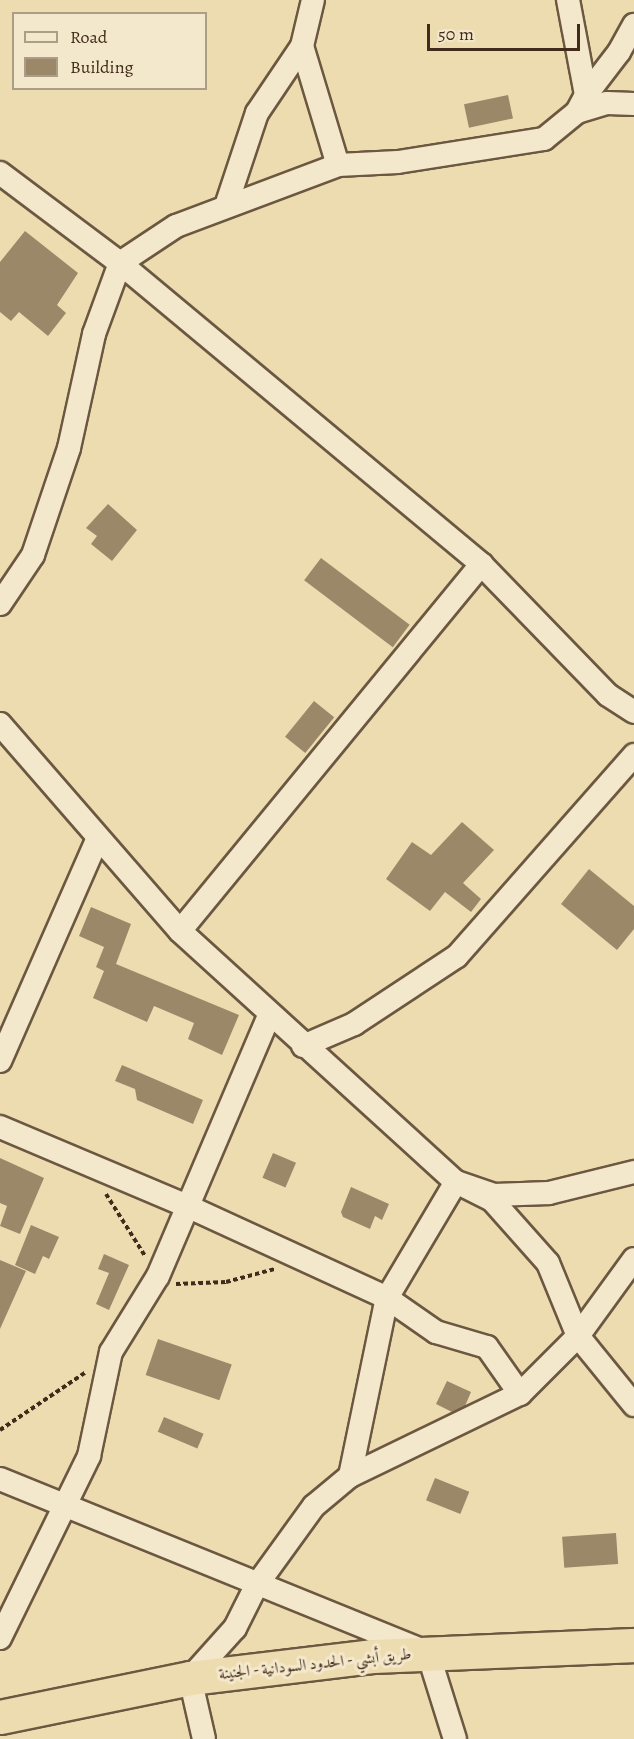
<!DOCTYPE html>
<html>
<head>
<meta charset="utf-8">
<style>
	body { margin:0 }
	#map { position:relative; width:634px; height:1739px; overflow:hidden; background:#eedcb1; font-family:Alegreya,Amiri,serif }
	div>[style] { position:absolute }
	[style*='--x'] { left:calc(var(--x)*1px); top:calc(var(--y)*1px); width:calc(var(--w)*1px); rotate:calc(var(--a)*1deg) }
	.building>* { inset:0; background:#9b8869; transform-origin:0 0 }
	.path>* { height:4px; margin-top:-2px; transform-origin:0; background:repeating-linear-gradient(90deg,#412c1c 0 4.5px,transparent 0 7.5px) }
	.roads { filter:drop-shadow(2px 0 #6c5841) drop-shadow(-2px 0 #6c5841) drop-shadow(0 2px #6c5841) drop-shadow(0 -2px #6c5841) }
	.minor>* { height:22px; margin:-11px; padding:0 11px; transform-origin:11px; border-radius:11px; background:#f4e8cc }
	.trunk>* { height:33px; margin:-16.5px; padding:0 16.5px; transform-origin:16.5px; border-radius:16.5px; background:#eedcb1 }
	span { translate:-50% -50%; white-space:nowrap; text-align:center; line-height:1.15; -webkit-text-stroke:6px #f4e8cc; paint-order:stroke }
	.street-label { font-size:16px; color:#412c1c }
	.legend { position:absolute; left:12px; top:12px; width:195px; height:78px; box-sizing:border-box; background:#f4e8cc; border:2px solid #ac9d86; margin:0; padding:8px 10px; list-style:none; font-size:18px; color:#412c1c }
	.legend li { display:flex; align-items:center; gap:12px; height:30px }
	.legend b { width:30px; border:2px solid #ac9d86 }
	.scale { position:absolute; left:427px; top:24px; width:153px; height:27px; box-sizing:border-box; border:3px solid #412c1c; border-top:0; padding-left:8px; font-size:18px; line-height:21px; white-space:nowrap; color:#412c1c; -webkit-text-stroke:4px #f4e8cc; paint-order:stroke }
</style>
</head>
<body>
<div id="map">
	<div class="building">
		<div style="left:508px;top:95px;width:24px;height:45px;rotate:78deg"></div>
		<div style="clip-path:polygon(25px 231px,78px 273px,57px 305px,66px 313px,48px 336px,19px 312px,11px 321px,0 312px,0 262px)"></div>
		<div style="clip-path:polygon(108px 504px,137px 530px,112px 561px,91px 544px,97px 536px,86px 528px)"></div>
		<div style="left:321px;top:558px;width:111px;height:28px;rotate:37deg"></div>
		<div style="left:314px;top:701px;width:26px;height:46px;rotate:39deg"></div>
		<div style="clip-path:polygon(462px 822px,494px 850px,463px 883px,481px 899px,471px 912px,445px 892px,430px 911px,386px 879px,412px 842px,431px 855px)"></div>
		<div style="clip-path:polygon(589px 869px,634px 906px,634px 929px,617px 950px,561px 904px)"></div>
		<div style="clip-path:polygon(91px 907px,131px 924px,116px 964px,239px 1015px,222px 1055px,188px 1039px,194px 1023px,154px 1006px,147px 1022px,93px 998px,104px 971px,96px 967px,104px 947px,79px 936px)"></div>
		<div style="clip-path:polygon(122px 1065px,203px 1100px,193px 1124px,137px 1100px,135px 1089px,115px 1081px)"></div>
		<div style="left:273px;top:1153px;width:25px;height:27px;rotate:23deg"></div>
		<div style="clip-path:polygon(0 1158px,44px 1178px,20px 1234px,0 1226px,7px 1206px,0 1203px)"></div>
		<div style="clip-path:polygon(351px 1187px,389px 1204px,382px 1220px,375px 1216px,370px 1229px,343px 1217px,341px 1212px)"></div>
		<div style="clip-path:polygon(31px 1225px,59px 1237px,49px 1259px,43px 1256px,35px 1274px,15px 1265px)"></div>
		<div style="clip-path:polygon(104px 1254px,129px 1265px,109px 1310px,96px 1304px,109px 1273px,98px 1269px)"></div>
		<div style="clip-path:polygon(0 1260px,26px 1271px,0 1329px)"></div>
		<div style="left:158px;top:1339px;width:78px;height:38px;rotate:19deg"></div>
		<div style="clip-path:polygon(447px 1381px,471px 1392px,465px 1406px,452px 1412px,436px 1404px)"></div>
		<div style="left:164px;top:1417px;width:43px;height:16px;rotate:23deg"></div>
		<div style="left:435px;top:1478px;width:37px;height:24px;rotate:22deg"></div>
		<div style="left:616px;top:1533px;width:31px;height:54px;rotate:86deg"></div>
	</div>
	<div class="path">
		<div style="--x:106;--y:1194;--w:73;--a:57.8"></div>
		<div style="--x:176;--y:1284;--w:50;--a:-2.3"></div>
		<div style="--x:226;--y:1282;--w:51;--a:-14.9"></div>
		<div style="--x:0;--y:1430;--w:104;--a:-34"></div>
	</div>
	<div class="roads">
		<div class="minor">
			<div style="--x:302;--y:46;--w:124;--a:73.2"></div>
			<div style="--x:586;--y:95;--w:54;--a:-52.5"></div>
			<div style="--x:619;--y:52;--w:31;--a:-61"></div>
			<div style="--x:577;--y:112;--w:31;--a:-17"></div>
			<div style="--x:607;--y:103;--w:27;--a:2"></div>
			<div style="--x:0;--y:173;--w:150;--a:36.9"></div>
			<div style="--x:120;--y:263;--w:470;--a:39.8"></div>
			<div style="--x:481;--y:564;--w:182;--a:45.9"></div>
			<div style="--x:608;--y:695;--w:31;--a:33"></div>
			<div style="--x:226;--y:206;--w:98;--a:-71.6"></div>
			<div style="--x:257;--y:113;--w:81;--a:-56.1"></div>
			<div style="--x:302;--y:46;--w:47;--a:-76.6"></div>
			<div style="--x:0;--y:604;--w:59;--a:-56"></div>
			<div style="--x:33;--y:555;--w:113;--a:-71.4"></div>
			<div style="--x:69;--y:448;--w:117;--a:-77.6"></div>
			<div style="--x:94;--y:334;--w:76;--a:-69.9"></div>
			<div style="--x:120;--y:263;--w:67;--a:-33.5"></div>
			<div style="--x:176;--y:226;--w:173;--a:-20.6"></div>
			<div style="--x:338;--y:165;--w:60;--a:-2.9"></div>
			<div style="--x:398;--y:162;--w:148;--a:-9"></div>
			<div style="--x:544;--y:139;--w:43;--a:-39.3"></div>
			<div style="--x:577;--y:112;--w:19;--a:-62"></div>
			<div style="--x:586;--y:95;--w:97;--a:-100.7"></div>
			<div style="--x:0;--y:724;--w:274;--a:49"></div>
			<div style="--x:180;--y:931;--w:373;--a:42.3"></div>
			<div style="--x:456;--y:1182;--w:40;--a:26.6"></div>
			<div style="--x:492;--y:1200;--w:84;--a:48.4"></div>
			<div style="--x:548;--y:1263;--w:79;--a:67.7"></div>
			<div style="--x:578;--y:1336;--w:89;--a:50.9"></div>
			<div style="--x:180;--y:931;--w:475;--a:-50.6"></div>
			<div style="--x:303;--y:1046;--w:56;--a:-23.3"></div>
			<div style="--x:354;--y:1024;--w:123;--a:-33.4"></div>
			<div style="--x:457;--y:956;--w:268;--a:-48.6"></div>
			<div style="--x:0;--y:1061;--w:244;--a:-66.3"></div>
			<div style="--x:0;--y:1127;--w:201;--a:22.9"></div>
			<div style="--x:185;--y:1205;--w:222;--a:24.7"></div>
			<div style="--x:387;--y:1298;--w:60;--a:34.8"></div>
			<div style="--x:436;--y:1332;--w:53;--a:16.4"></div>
			<div style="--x:487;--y:1347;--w:57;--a:54.9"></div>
			<div style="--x:350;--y:1476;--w:182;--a:-78.3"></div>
			<div style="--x:387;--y:1298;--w:135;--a:-59.3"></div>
			<div style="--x:456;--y:1182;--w:40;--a:18.9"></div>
			<div style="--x:494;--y:1195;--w:55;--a:-2.1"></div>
			<div style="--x:549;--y:1193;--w:88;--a:-13.9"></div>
			<div style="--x:0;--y:1479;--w:462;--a:22.1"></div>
			<div style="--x:428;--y:1653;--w:90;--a:72.6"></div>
			<div style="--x:0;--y:1638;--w:203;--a:-63.9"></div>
			<div style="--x:89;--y:1456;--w:106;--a:-78.1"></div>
			<div style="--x:111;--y:1352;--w:89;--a:-58.3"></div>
			<div style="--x:158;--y:1276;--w:283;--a:-66.9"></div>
			<div style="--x:204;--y:1739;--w:63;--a:-102.9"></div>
			<div style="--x:190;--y:1678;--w:67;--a:-48"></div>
			<div style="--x:235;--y:1628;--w:47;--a:-63.4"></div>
			<div style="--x:256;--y:1586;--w:99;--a:-54.1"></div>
			<div style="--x:314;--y:1506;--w:47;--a:-39.8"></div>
			<div style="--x:350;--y:1476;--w:189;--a:-25.8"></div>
			<div style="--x:520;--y:1394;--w:82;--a:-45"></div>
			<div style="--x:578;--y:1336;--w:95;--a:-54"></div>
		</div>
		<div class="trunk">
			<div style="--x:0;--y:1717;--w:194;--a:-11.6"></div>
			<div style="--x:190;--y:1678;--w:183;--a:-6.9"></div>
			<div style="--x:372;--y:1656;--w:262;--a:-2.4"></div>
		</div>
	</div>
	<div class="street-label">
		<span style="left:315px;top:1664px;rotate:-6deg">طريق أبشي - الحدود السودانية - الجنينة</span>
	</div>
	<ul class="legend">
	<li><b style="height:8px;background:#f4e8cc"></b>Road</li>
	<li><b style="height:16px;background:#9b8869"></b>Building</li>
	</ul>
	<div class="scale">50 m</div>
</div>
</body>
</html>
